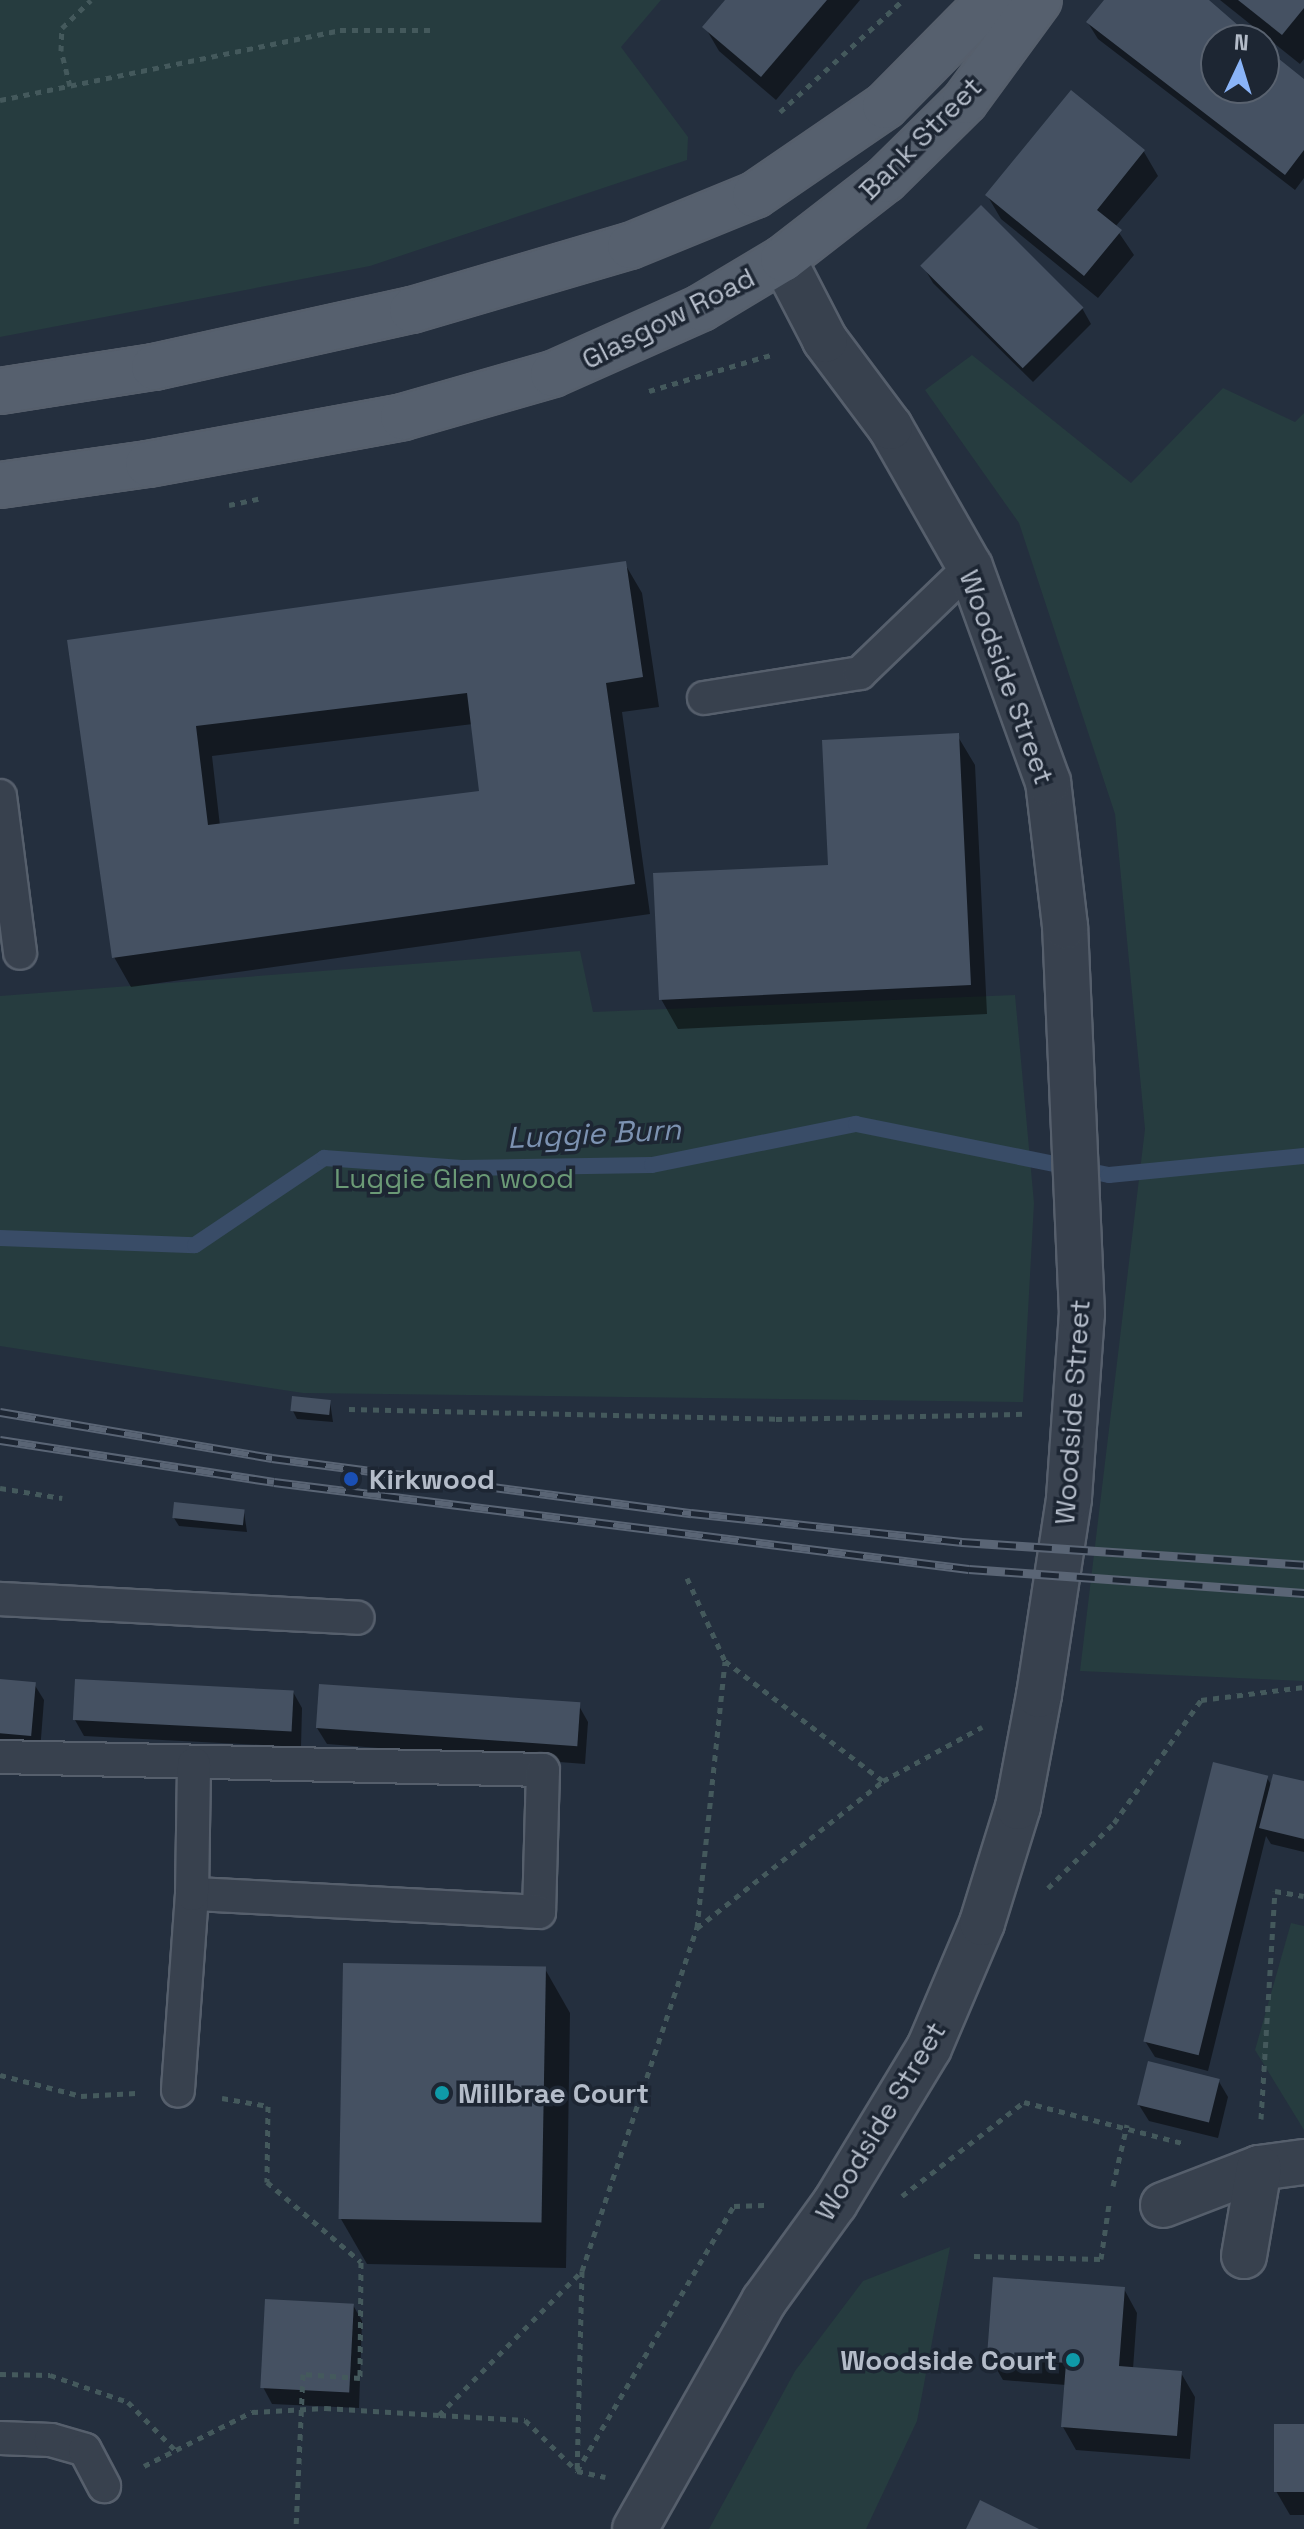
<!DOCTYPE html>
<html>
<head>
<meta charset="utf-8">
<style>
	body { margin:0 }
	#map { position:relative; width:1304px; height:2529px; overflow:hidden; background:#242f3e; font-family:"Space Grotesk",sans-serif }
	div>[style] { position:absolute }
	[style*='--x'] { left:calc(var(--x)*1px); top:calc(var(--y)*1px); width:calc(var(--w)*1px); rotate:calc(var(--a)*1deg) }
	.green>* { inset:0; background:#263c3f }
	.shadow>* { inset:0; background:#0007 }
	.stream>* { height:16px; margin:-8px; padding:0 8px; transform-origin:8px; border-radius:8px; background:#394c67 }
	.building>* { inset:0; background:#455162; transform-origin:0 0 }
	.path>* { height:5px; margin-top:-2.5px; transform-origin:0; background:repeating-linear-gradient(90deg,#44595c 0 6px,transparent 0 12px) }
	.roads { filter:drop-shadow(2px 0 #565f6c) drop-shadow(-2px 0 #565f6c) drop-shadow(0 2px #565f6c) drop-shadow(0 -2px #565f6c) }
	.service>* { height:32px; margin:-16px; padding:0 16px; transform-origin:16px; border-radius:16px; background:#38414e }
	.minor>* { height:44px; margin:-22px; padding:0 22px; transform-origin:22px; border-radius:22px; background:#38414e }
	.tertiary>* { height:44px; margin:-22px; padding:0 22px; transform-origin:22px; border-radius:22px; background:#38414e }
	.primary>* { height:44px; margin:-22px; padding:0 22px; transform-origin:22px; border-radius:22px; background:#56606e }
	.rail>* { height:9px; margin-top:-4.5px; transform-origin:0; background:repeating-linear-gradient(90deg,#1d2633 0 18px,#5a6575 0 36px); box-sizing:border-box; border-block:2px solid #5a6575 }
	.dots>* { width:22px; height:22px; translate:-50% -50%; box-sizing:border-box; border:4px solid #1d2633; border-radius:50% }
	span { translate:-50% -50%; white-space:nowrap; text-align:center; line-height:1.15; -webkit-text-stroke:7px #1d2633; paint-order:stroke }
	.street-label { font-size:28px; color:#b4bcc9 }
	.park-label { font-size:28px; color:#6b9a76 }
	.poi-label { font-size:28px; color:#b4bcc9; font-weight:700 }
	.left { translate:0 -50%; text-align:left }
	.right { translate:-100% -50%; text-align:right }
	.water-label { font-size:30px; color:#7c92b1; font-style:italic }
	.north { position:absolute; left:1200px; top:24px; width:80px; height:80px; box-sizing:border-box; background:#1d2633; border:2px solid #59626f; border-radius:50%; rotate:4deg; font-size:22px; font-weight:700; line-height:32px; text-align:center; color:#b4bcc9 }
	.north::after { content:''; display:block; margin:auto; width:28px; height:36px; background:#8ab4f8; clip-path:polygon(50% 0,100% 100%,50% 72%,0 100%) }
</style>
</head>
<body>
<div id="map">
	<div class="green">
		<div style="clip-path:polygon(0 0,661px 0,621px 47px,688px 137px,687px 160px,370px 266px,0 337px)"></div>
		<div style="clip-path:polygon(972px 355px,1131px 483px,1223px 388px,1295px 422px,1304px 413px,1304px 1681px,1080px 1671px,1145px 1129px,1115px 814px,1019px 523px,925px 390px)"></div>
		<div style="clip-path:polygon(580px 951px,593px 1012px,1015px 995px,1034px 1203px,1023px 1402px,303px 1393px,0 1346px,0 996px)"></div>
		<div style="clip-path:polygon(1291px 1923px,1304px 1926px,1304px 2130px,1255px 2050px)"></div>
		<div style="clip-path:polygon(950px 2247px,917px 2421px,866px 2529px,709px 2529px,795px 2371px,863px 2281px)"></div>
	</div>
	<div class="shadow">
		<div style="clip-path:polygon(728px 0,860px 0,776px 100px,719px 51px,705px 27px)"></div>
		<div style="clip-path:polygon(1106px 0,1206px 0,1255px 40px,1216px 40px,1216px 88px,1264px 88px,1264px 48px,1304px 80px,1304px 178px,1295px 190px,1098px 39px,1088px 23px)"></div>
		<div style="clip-path:polygon(1220px 0,1304px 0,1304px 59px,1300px 64px)"></div>
		<div style="clip-path:polygon(1071px 93px,1144px 152px,1158px 176px,1115px 227px,1134px 255px,1098px 298px,1001px 219px,987px 195px)"></div>
		<div style="clip-path:polygon(923px 266px,1082px 308px,1091px 324px,1033px 382px,933px 283px)"></div>
		<div style="clip-path:polygon(evenodd,625px 564px,642px 593px,659px 707px,622px 712px,650px 914px,131px 987px,114px 957px,69px 641px,625px 564px,473px 724px,481px 793px,220px 826px,212px 756px,473px 724px)"></div>
		<div style="clip-path:polygon(957px 735px,975px 765px,987px 1014px,678px 1029px,661px 999px,830px 867px)"></div>
		<div style="clip-path:polygon(330px 1402px,333px 1422px,297px 1419px,293px 1411px)"></div>
		<div style="clip-path:polygon(244px 1512px,247px 1532px,179px 1526px,174px 1518px)"></div>
		<div style="clip-path:polygon(0 1681px,34px 1684px,44px 1700px,40px 1751px,0 1748px)"></div>
		<div style="clip-path:polygon(293px 1692px,302px 1708px,301px 1747px,84px 1736px,75px 1720px)"></div>
		<div style="clip-path:polygon(579px 1706px,588px 1722px,585px 1764px,327px 1744px,317px 1728px)"></div>
		<div style="clip-path:polygon(1267px 1778px,1272px 1786px,1304px 1783px,1304px 1852px,1271px 1844px,1266px 1836px,1208px 2071px,1155px 2057px,1145px 2041px)"></div>
		<div style="clip-path:polygon(545px 1969px,570px 2013px,566px 2268px,367px 2264px,341px 2219px)"></div>
		<div style="clip-path:polygon(1218px 2080px,1228px 2097px,1218px 2138px,1149px 2121px,1139px 2105px)"></div>
		<div style="clip-path:polygon(1124px 2289px,1137px 2313px,1133px 2369px,1181px 2373px,1195px 2397px,1190px 2459px,1076px 2450px,1063px 2427px,1066px 2385px,1003px 2380px,989px 2356px)"></div>
		<div style="clip-path:polygon(353px 2305px,362px 2321px,359px 2408px,272px 2404px,263px 2387px)"></div>
		<div style="clip-path:polygon(1304px 2426px,1304px 2515px,1290px 2515px,1276px 2491px)"></div>
	</div>
	<div class="stream">
		<div style="--x:0;--y:1238;--w:195;--a:2.1"></div>
		<div style="--x:195;--y:1245;--w:156;--a:-34"></div>
		<div style="--x:324;--y:1158;--w:138;--a:4.1"></div>
		<div style="--x:462;--y:1168;--w:190;--a:-0.9"></div>
		<div style="--x:652;--y:1165;--w:208;--a:-11.4"></div>
		<div style="--x:856;--y:1124;--w:258;--a:11.4"></div>
		<div style="--x:1109;--y:1175;--w:196;--a:-5.6"></div>
	</div>
	<div class="building">
		<div style="clip-path:polygon(725px 0,827px 0,761px 77px,702px 27px)"></div>
		<div style="clip-path:polygon(1104px 0,1209px 0,1255px 40px,1216px 40px,1216px 88px,1264px 88px,1264px 47px,1304px 79px,1304px 150px,1285px 175px,1086px 22px)"></div>
		<div style="clip-path:polygon(1238px 0,1304px 0,1304px 8px,1282px 35px)"></div>
		<div style="clip-path:polygon(1071px 90px,1145px 150px,1097px 210px,1122px 230px,1084px 276px,985px 195px)"></div>
		<div style="left:981px;top:205px;width:145px;height:86px;rotate:45deg"></div>
		<div style="clip-path:polygon(evenodd,626px 561px,643px 677px,606px 683px,635px 884px,112px 958px,67px 640px,626px 561px,467px 693px,479px 791px,208px 825px,196px 726px,467px 693px)"></div>
		<div style="clip-path:polygon(959px 733px,971px 985px,659px 1000px,653px 873px,828px 865px,822px 740px)"></div>
		<div style="left:292px;top:1396px;width:39px;height:15px;rotate:6deg"></div>
		<div style="left:174px;top:1502px;width:71px;height:16px;rotate:6deg"></div>
		<div style="left:0;top:1679px;width:36px;height:54px;rotate:5deg"></div>
		<div style="left:75px;top:1679px;width:219px;height:41px;rotate:3deg"></div>
		<div style="left:319px;top:1684px;width:262px;height:44px;rotate:4deg"></div>
		<div style="left:1213px;top:1762px;width:57px;height:288px;rotate:14deg"></div>
		<div style="clip-path:polygon(1273px 1774px,1304px 1781px,1304px 1839px,1259px 1828px)"></div>
		<div style="left:343px;top:1963px;width:203px;height:256px;rotate:1deg"></div>
		<div style="left:1148px;top:2061px;width:74px;height:45px;rotate:14deg"></div>
		<div style="clip-path:polygon(993px 2277px,1125px 2287px,1119px 2366px,1182px 2371px,1177px 2436px,1061px 2427px,1066px 2363px,987px 2356px)"></div>
		<div style="left:265px;top:2299px;width:89px;height:89px;rotate:3deg"></div>
		<div style="left:1274px;top:2424px;width:30px;height:68px"></div>
		<div style="clip-path:polygon(980px 2500px,1039px 2529px,966px 2529px)"></div>
	</div>
	<div class="path">
		<div style="--x:70;--y:86;--w:36;--a:-104"></div>
		<div style="--x:61;--y:51;--w:23;--a:-88"></div>
		<div style="--x:62;--y:28;--w:40;--a:-44"></div>
		<div style="--x:0;--y:100;--w:347;--a:-11.6"></div>
		<div style="--x:340;--y:30;--w:90;--a:0"></div>
		<div style="--x:780;--y:112;--w:166;--a:-42.3"></div>
		<div style="--x:649;--y:391;--w:130;--a:-16.5"></div>
		<div style="--x:229;--y:505;--w:30;--a:-12"></div>
		<div style="--x:349;--y:1409;--w:427;--a:1.3"></div>
		<div style="--x:776;--y:1419;--w:247;--a:-1.2"></div>
		<div style="--x:0;--y:1488;--w:63;--a:9.2"></div>
		<div style="--x:687;--y:1578;--w:91;--a:65.4"></div>
		<div style="--x:1048;--y:1888;--w:93;--a:-44.6"></div>
		<div style="--x:1114;--y:1823;--w:151;--a:-54.7"></div>
		<div style="--x:1201;--y:1700;--w:104;--a:-7.2"></div>
		<div style="--x:697;--y:1928;--w:268;--a:-84"></div>
		<div style="--x:725;--y:1661;--w:198;--a:37.2"></div>
		<div style="--x:0;--y:2075;--w:84;--a:14.5"></div>
		<div style="--x:81;--y:2096;--w:55;--a:-3.1"></div>
		<div style="--x:222;--y:2098;--w:47;--a:9.9"></div>
		<div style="--x:268;--y:2106;--w:76;--a:90.8"></div>
		<div style="--x:267;--y:2182;--w:123;--a:40.4"></div>
		<div style="--x:361;--y:2262;--w:116;--a:90.5"></div>
		<div style="--x:360;--y:2378;--w:57;--a:-176"></div>
		<div style="--x:303;--y:2374;--w:155;--a:92.6"></div>
		<div style="--x:1261;--y:2119;--w:228;--a:-86.5"></div>
		<div style="--x:1275;--y:1891;--w:29;--a:10"></div>
		<div style="--x:1113;--y:2186;--w:63;--a:-77.1"></div>
		<div style="--x:902;--y:2196;--w:154;--a:-37.6"></div>
		<div style="--x:1024;--y:2102;--w:163;--a:14.5"></div>
		<div style="--x:974;--y:2256;--w:127;--a:1.4"></div>
		<div style="--x:1101;--y:2259;--w:56;--a:-81.7"></div>
		<div style="--x:582;--y:2271;--w:362;--a:-71.5"></div>
		<div style="--x:697;--y:1928;--w:237;--a:-38.3"></div>
		<div style="--x:883;--y:1781;--w:113;--a:-28.6"></div>
		<div style="--x:0;--y:2374;--w:50;--a:1.1"></div>
		<div style="--x:50;--y:2375;--w:83;--a:19.1"></div>
		<div style="--x:128;--y:2402;--w:67;--a:45.6"></div>
		<div style="--x:440;--y:2415;--w:85;--a:3.4"></div>
		<div style="--x:525;--y:2420;--w:73;--a:44.4"></div>
		<div style="--x:577;--y:2471;--w:29;--a:12"></div>
		<div style="--x:144;--y:2466;--w:121;--a:-26.6"></div>
		<div style="--x:252;--y:2412;--w:73;--a:-3.1"></div>
		<div style="--x:325;--y:2408;--w:114;--a:3.5"></div>
		<div style="--x:439;--y:2415;--w:203;--a:-45.2"></div>
		<div style="--x:582;--y:2271;--w:200;--a:91.4"></div>
		<div style="--x:577;--y:2471;--w:308;--a:-59.4"></div>
		<div style="--x:734;--y:2206;--w:35;--a:-2"></div>
	</div>
	<div class="roads">
		<div class="service">
			<div style="--x:704;--y:698;--w:158;--a:-9.1"></div>
			<div style="--x:860;--y:673;--w:153;--a:-43.9"></div>
			<div style="--x:0;--y:796;--w:158;--a:82.7"></div>
			<div style="--x:0;--y:1599;--w:358;--a:3"></div>
			<div style="--x:0;--y:1757;--w:543;--a:1.37"></div>
			<div style="--x:543;--y:1770;--w:142;--a:91.6"></div>
			<div style="--x:539;--y:1912;--w:347;--a:-177"></div>
			<div style="--x:192;--y:1894;--w:197;--a:94.1"></div>
			<div style="--x:192;--y:1894;--w:130;--a:-89.1"></div>
			<div style="--x:0;--y:2438;--w:51;--a:2.2"></div>
			<div style="--x:51;--y:2440;--w:35;--a:16"></div>
			<div style="--x:85;--y:2450;--w:41;--a:62.2"></div>
		</div>
		<div class="minor">
			<div style="--x:1163;--y:2205;--w:103;--a:-21.1"></div>
			<div style="--x:1259;--y:2168;--w:45;--a:-7.6"></div>
			<div style="--x:1244;--y:2256;--w:89;--a:-80.3"></div>
		</div>
		<div class="tertiary">
			<div style="--x:635;--y:2529;--w:262;--a:-60.5"></div>
			<div style="--x:764;--y:2301;--w:121;--a:-54.1"></div>
			<div style="--x:835;--y:2203;--w:181;--a:-58.8"></div>
			<div style="--x:929;--y:2048;--w:136;--a:-67"></div>
			<div style="--x:982;--y:1923;--w:121;--a:-72.8"></div>
			<div style="--x:1018;--y:1807;--w:114;--a:-79.4"></div>
			<div style="--x:1039;--y:1695;--w:199;--a:-81.3"></div>
			<div style="--x:1069;--y:1498;--w:184;--a:-86"></div>
			<div style="--x:1082;--y:1314;--w:388;--a:-92.5"></div>
			<div style="--x:1065;--y:926;--w:145;--a:-96.7"></div>
			<div style="--x:1048;--y:782;--w:229;--a:-109.9"></div>
			<div style="--x:970;--y:567;--w:161;--a:-119.7"></div>
			<div style="--x:890;--y:427;--w:109;--a:-126.8"></div>
			<div style="--x:825;--y:340;--w:91;--a:-117.4"></div>
		</div>
		<div class="primary">
			<div style="--x:0;--y:391;--w:156;--a:-8.9"></div>
			<div style="--x:154;--y:367;--w:264;--a:-12.5"></div>
			<div style="--x:412;--y:310;--w:227;--a:-16.4"></div>
			<div style="--x:630;--y:246;--w:135;--a:-22.2"></div>
			<div style="--x:755;--y:195;--w:158;--a:-34.4"></div>
			<div style="--x:885;--y:106;--w:149;--a:-45.3"></div>
			<div style="--x:0;--y:485;--w:149;--a:-8.1"></div>
			<div style="--x:148;--y:464;--w:259;--a:-10.4"></div>
			<div style="--x:403;--y:417;--w:156;--a:-16"></div>
			<div style="--x:553;--y:374;--w:162;--a:-24"></div>
			<div style="--x:701;--y:308;--w:96;--a:-30.9"></div>
			<div style="--x:783;--y:259;--w:129;--a:-37.8"></div>
			<div style="--x:885;--y:180;--w:112;--a:-44.6"></div>
			<div style="--x:965;--y:101;--w:125;--a:-53.8"></div>
		</div>
	</div>
	<div class="rail">
		<div style="--x:0;--y:1412;--w:276;--a:9.6"></div>
		<div style="--x:272;--y:1458;--w:423;--a:7.5"></div>
		<div style="--x:691;--y:1513;--w:273;--a:6.1"></div>
		<div style="--x:962;--y:1542;--w:343;--a:3.8"></div>
		<div style="--x:0;--y:1440;--w:277;--a:8.7"></div>
		<div style="--x:274;--y:1482;--w:700;--a:7.14"></div>
		<div style="--x:969;--y:1569;--w:336;--a:4.1"></div>
	</div>
	<div class="dots">
		<div style="left:351px;top:1479px;background:#1a4fb4"></div>
		<div style="left:442px;top:2093px;background:#0f9aa8"></div>
		<div style="left:1073px;top:2360px;background:#0f9aa8"></div>
	</div>
	<div class="street-label">
		<span style="left:920px;top:138px;rotate:-45deg">Bank Street</span>
		<span style="left:668px;top:318px;rotate:-27deg">Glasgow Road</span>
		<span style="left:1007px;top:677px;rotate:70deg">Woodside Street</span>
		<span style="left:1072px;top:1412px;rotate:-86deg">Woodside Street</span>
		<span style="left:880px;top:2121px;rotate:-59deg">Woodside Street</span>
	</div>
	<div class="park-label">
		<span style="left:454px;top:1178px">Luggie Glen wood</span>
	</div>
	<div class="poi-label">
		<span class="left" style="left:369px;top:1479px">Kirkwood</span>
		<span class="left" style="left:458px;top:2093px">Millbrae Court</span>
		<span class="right" style="left:1057px;top:2360px">Woodside Court</span>
	</div>
	<div class="water-label">
		<span style="left:594px;top:1134px;rotate:-3deg">Luggie Burn</span>
	</div>
	<div class="north">N</div>
</div>
</body>
</html>
